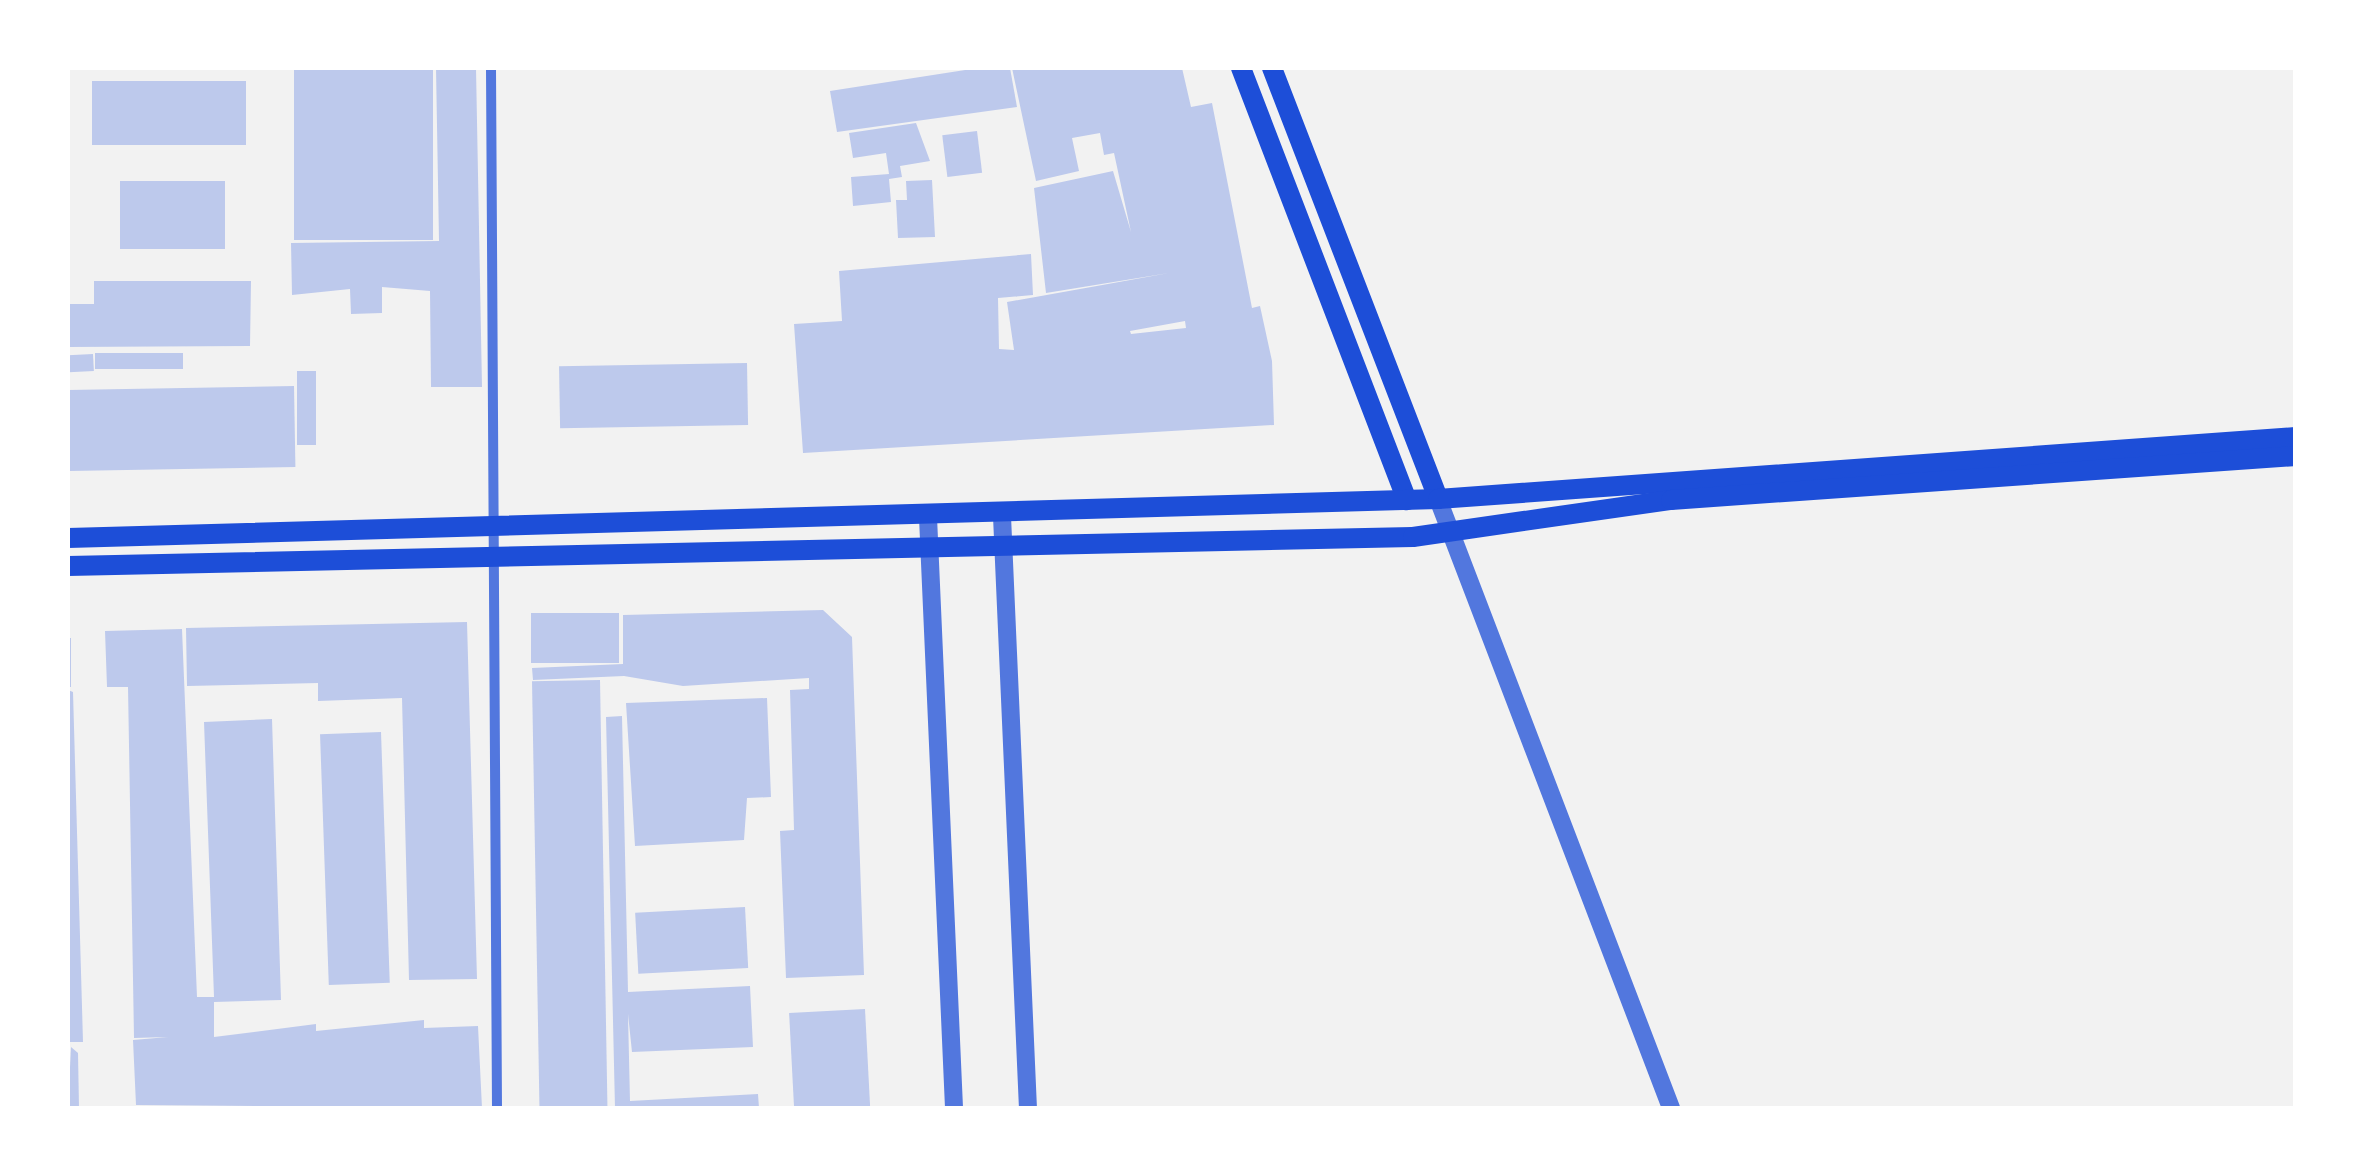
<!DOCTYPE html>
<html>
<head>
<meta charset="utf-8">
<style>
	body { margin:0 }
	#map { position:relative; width:2363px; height:1176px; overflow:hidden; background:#f2f2f2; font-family:"Titillium Web",sans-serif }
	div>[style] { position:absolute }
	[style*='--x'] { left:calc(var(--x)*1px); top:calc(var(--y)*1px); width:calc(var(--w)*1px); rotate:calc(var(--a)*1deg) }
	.building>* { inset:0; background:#bdc9ec; transform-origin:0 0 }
	.minor>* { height:10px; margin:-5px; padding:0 5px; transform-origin:5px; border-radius:5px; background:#5277de }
	.tertiary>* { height:18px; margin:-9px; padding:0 9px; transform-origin:9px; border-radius:9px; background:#5277de }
	.secondary>* { height:20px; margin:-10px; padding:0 10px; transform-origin:10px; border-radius:10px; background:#1d4ed8 }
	span { translate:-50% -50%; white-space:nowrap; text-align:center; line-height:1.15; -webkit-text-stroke:10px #fff; paint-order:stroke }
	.frame { position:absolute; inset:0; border:70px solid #fff; pointer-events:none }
</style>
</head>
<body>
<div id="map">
	<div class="building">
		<div style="left:294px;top:68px;width:139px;height:172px"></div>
		<div style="clip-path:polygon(436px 68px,476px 68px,482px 387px,431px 387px,430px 291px,382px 287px,382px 313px,351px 314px,350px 289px,292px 295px,291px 243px,439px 241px)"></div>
		<div style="clip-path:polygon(978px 68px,1010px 68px,1017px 107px,837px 132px,830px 91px)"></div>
		<div style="clip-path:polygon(evenodd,1012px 68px,1182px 68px,1191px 107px,1212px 103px,1252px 308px,1260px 306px,1272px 361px,1274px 425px,803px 453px,794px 324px,842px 321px,839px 271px,1031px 254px,1033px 295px,998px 298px,999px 349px,1014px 350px,1007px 302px,1169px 273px,1046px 293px,1034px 188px,1113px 171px,1131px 232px,1114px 153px,1104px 155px,1100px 133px,1072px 138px,1079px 171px,1036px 181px,1012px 68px,1185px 321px,1186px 328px,1131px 334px,1130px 331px,1185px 321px)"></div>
		<div style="left:246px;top:81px;width:64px;height:154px;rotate:90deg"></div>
		<div style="clip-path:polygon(916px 123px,930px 161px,900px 166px,902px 177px,889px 179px,891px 202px,853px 206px,851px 177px,889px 174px,886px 153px,853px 158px,849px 133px)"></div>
		<div style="left:977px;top:131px;width:42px;height:35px;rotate:83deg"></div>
		<div style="clip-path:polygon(932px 180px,935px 237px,898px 238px,896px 200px,907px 200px,906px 181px)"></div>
		<div style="left:120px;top:181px;width:105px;height:68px"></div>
		<div style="clip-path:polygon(94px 281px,251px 281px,250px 346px,68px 347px,68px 304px,94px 304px)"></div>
		<div style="left:183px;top:353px;width:16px;height:88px;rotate:90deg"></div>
		<div style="left:93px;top:354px;width:17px;height:25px;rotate:87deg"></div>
		<div style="left:747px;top:363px;width:62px;height:188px;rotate:89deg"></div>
		<div style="left:297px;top:371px;width:19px;height:74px"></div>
		<div style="left:294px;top:386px;width:81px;height:226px;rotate:89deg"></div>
		<div style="clip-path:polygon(823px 610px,852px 637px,864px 975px,786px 978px,780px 831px,794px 830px,790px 690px,809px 689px,809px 678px,683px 686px,624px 676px,533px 680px,532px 668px,623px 664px,623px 615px)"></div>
		<div style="left:531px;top:613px;width:88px;height:50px"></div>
		<div style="clip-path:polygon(467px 622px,477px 979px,409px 980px,402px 698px,318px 701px,318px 683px,187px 686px,186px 628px)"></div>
		<div style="clip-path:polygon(182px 629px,197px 997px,214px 997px,204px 722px,272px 719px,281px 1000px,214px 1002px,214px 1037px,316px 1024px,316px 1031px,424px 1020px,424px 1028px,478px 1026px,482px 1108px,136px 1105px,133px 1040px,168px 1037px,134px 1038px,128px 687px,107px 687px,105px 631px)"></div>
		<div style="left:68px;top:638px;width:3px;height:49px"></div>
		<div style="left:600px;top:680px;width:428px;height:68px;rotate:89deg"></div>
		<div style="clip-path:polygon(68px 690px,73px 692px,83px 1042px,68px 1042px)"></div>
		<div style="clip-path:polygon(767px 698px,771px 797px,747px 798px,744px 840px,635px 846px,626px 703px)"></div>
		<div style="clip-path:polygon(622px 716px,628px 992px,750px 986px,753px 1047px,632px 1052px,628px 1014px,630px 1101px,758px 1094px,759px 1108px,615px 1108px,606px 717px)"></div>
		<div style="left:381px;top:732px;width:251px;height:61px;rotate:88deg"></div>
		<div style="left:745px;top:907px;width:61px;height:110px;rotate:87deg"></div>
		<div style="left:865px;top:1009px;width:99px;height:76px;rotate:87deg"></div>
		<div style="clip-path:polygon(71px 1047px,78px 1053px,79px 1108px,68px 1108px)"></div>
	</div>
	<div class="minor">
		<div style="--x:491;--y:68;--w:1040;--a:89.67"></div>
	</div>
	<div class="tertiary">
		<div style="--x:1438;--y:499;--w:652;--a:69.06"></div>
		<div style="--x:1002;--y:516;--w:593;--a:87.49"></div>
		<div style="--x:928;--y:517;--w:592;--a:87.48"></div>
	</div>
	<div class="secondary">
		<div style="--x:1241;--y:68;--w:463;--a:69"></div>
		<div style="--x:1272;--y:68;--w:462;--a:68.9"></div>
		<div style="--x:68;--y:538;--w:1371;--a:-1.63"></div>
		<div style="--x:1438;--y:499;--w:860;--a:-4.13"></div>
		<div style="--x:68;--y:566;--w:1345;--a:-1.24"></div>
		<div style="--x:1413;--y:537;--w:261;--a:-8.2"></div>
		<div style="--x:1671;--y:500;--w:627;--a:-4.03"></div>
	</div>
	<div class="frame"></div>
</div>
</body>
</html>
